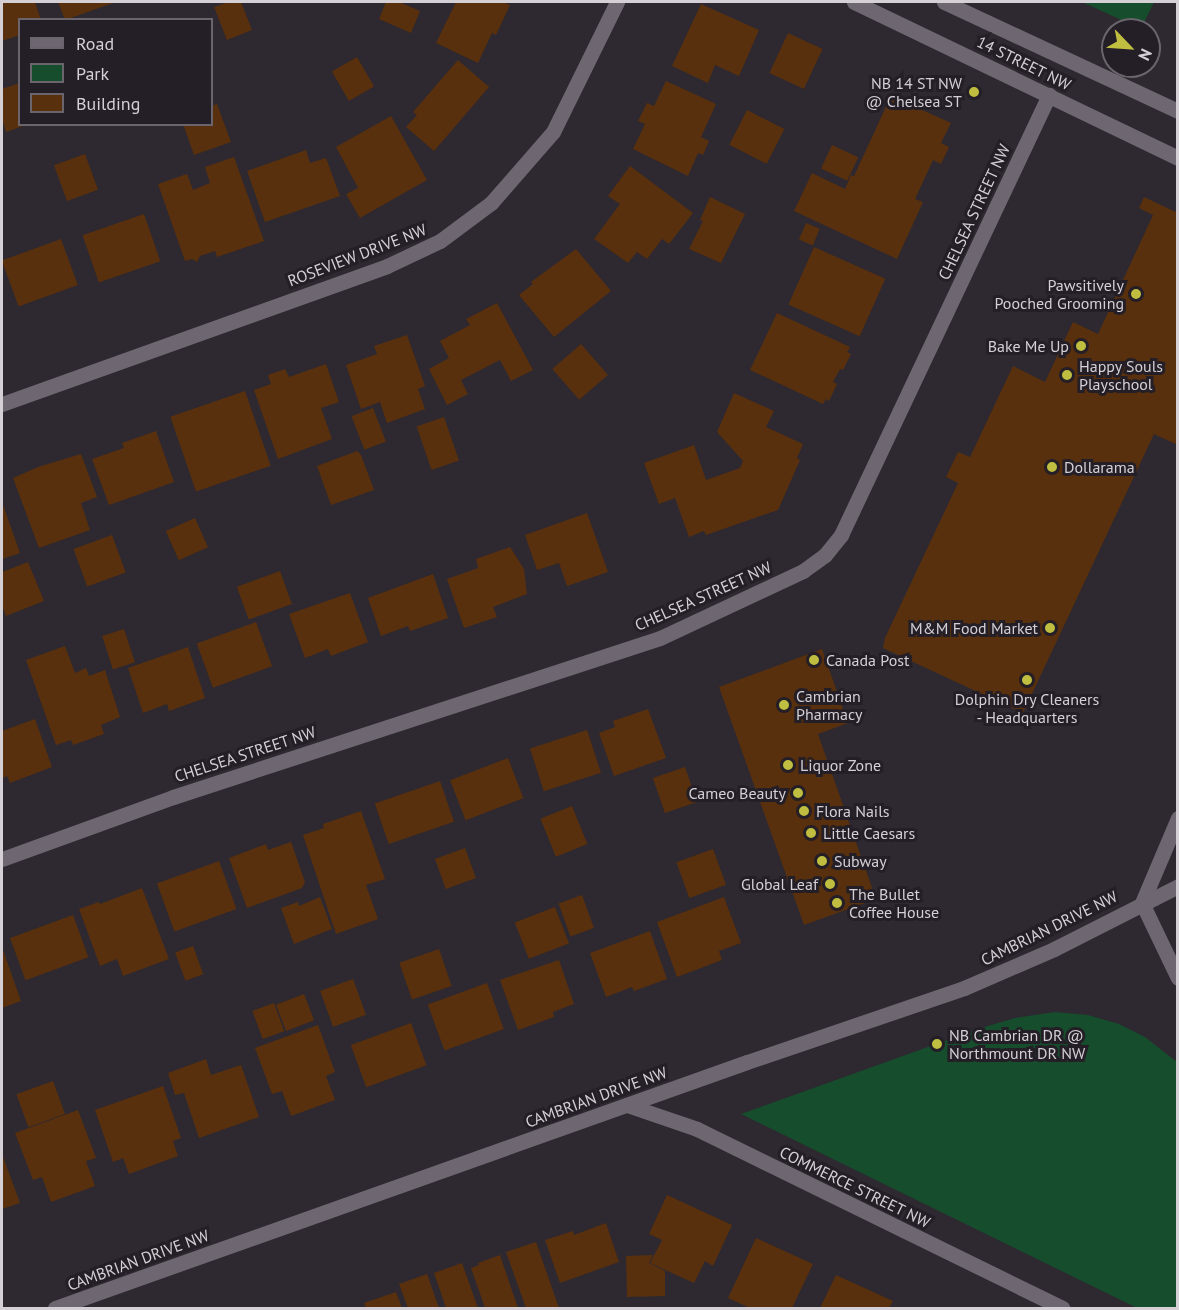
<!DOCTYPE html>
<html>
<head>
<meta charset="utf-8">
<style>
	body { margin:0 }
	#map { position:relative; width:1179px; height:1310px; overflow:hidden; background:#2e2830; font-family:"PT Sans",sans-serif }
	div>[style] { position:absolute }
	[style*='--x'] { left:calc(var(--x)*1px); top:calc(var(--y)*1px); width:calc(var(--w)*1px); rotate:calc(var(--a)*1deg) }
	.green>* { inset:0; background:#154d2d }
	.building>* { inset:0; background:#58300d; transform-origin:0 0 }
	.street>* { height:15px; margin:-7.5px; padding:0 7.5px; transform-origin:7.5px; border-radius:7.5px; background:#6e6771 }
	.secondary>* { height:15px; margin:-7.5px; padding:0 7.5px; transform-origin:7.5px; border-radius:7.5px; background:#6e6771 }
	.dots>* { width:16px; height:16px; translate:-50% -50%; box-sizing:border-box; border:3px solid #241e26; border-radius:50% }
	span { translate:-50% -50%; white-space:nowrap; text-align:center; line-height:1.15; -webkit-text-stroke:6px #241e26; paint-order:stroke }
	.street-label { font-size:16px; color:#d4d0d6 }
	.poi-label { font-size:16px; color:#d4d0d6 }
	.right { translate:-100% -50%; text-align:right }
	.left { translate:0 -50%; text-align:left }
	.frame { position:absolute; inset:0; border:3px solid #d4d0d6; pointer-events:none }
	.legend { position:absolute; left:18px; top:18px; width:195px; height:108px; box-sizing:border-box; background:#241e26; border:2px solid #6a656c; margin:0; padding:8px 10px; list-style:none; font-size:18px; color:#d4d0d6 }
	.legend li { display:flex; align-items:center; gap:12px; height:30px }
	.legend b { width:30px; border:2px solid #6a656c }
	.north { position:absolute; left:1101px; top:18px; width:60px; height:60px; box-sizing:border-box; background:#241e26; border:2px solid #6a656c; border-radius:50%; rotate:115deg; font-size:16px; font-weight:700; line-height:24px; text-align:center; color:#d4d0d6 }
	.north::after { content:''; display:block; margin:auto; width:21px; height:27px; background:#c0be40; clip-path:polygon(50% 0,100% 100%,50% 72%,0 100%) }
</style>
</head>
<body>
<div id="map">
	<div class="green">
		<div style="clip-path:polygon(1082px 2px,1154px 2px,1141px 29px)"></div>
		<div style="clip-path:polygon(1055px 1012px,1088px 1015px,1119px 1024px,1145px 1037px,1177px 1062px,1177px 1308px,1137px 1308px,741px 1114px,978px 1029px,1015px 1018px)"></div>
	</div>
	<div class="building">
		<div style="clip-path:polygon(2px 2px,35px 2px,41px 20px,20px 20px,20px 35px,2px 41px)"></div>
		<div style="clip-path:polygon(58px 2px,116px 2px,65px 20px)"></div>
		<div style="clip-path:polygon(229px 2px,241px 2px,252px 30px,227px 40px,214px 7px)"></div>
		<div style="clip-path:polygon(386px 2px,399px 2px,420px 11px,411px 33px,379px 19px)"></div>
		<div style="clip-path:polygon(456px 2px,502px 2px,510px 5px,496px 35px,492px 33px,478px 63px,436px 43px)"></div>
		<div style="clip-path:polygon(701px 4px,759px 30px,739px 76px,715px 65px,708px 83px,672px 66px)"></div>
		<div style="left:788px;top:33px;width:38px;height:44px;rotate:25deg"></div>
		<div style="left:357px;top:57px;width:34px;height:29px;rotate:60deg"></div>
		<div style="clip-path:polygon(458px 60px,489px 87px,434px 151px,406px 127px,417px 115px,413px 112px)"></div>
		<div style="clip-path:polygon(666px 81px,716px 104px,701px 137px,709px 141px,703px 155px,698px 153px,688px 176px,633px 149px,645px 124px,638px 121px,647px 103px,654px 106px)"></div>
		<div style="clip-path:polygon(20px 83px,20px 124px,26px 125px,6px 132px,2px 119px,2px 89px)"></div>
		<div style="clip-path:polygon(891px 96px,951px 123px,941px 143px,949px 147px,941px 164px,933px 160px,915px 199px,923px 202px,897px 259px,794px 211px,812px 173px,845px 189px,851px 175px,854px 176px)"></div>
		<div style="clip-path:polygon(217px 104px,231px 142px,194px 155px,183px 124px,212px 124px,212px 106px)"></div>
		<div style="left:747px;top:110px;width:42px;height:39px;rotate:27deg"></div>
		<div style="clip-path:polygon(391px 116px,427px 180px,360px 218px,346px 194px,358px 188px,336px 147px)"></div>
		<div style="left:832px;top:145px;width:29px;height:26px;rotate:25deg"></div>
		<div style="clip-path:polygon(306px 150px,310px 163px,326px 158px,340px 196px,265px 222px,247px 171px)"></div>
		<div style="left:85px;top:154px;width:38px;height:33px;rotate:70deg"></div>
		<div style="clip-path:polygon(234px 157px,264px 241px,217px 257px,215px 251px,200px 256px,197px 262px,192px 259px,185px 261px,158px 184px,187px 174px,193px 190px,210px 183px,205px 167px)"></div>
		<div style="clip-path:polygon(630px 166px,693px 213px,669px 244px,662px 239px,647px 259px,637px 252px,628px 263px,594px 239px,620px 204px,608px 196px)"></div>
		<div style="clip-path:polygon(710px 197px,745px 214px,721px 263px,689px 249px,703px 221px,700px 220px)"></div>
		<div style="clip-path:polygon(1144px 197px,1178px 213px,1178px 445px,1154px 434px,1023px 713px,883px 648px,885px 638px,958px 483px,946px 477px,958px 452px,970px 457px,1013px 366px,1045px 382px,1073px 322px,1098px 334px,1153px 215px,1139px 208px)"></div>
		<div style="left:144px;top:214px;width:50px;height:65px;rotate:71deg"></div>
		<div style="left:806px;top:223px;width:15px;height:18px;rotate:23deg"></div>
		<div style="left:61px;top:239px;width:49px;height:63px;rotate:70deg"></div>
		<div style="left:814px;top:247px;width:78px;height:63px;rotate:24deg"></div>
		<div style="clip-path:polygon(576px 249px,611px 291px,554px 337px,519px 295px,533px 284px,531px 282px)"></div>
		<div style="clip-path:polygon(497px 303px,533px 370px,511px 381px,500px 360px,461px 380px,468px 394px,447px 405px,429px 369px,449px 358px,440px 341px,470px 325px,466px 319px)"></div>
		<div style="clip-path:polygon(777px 313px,850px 347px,847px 352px,851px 354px,843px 370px,840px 369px,833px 382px,837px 384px,829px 401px,826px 399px,823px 404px,750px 370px)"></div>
		<div style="clip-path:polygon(407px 335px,425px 386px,418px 389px,425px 409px,387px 423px,380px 402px,361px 409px,346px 365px,377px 354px,374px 346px)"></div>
		<div style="left:581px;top:344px;width:41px;height:38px;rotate:49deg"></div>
		<div style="clip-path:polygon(326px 364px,339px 402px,321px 408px,332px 439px,278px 459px,254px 390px,271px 384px,268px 375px,285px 369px,289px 377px)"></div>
		<div style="left:245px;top:391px;width:79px;height:79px;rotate:71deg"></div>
		<div style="clip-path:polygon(734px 393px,774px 411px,766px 427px,803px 444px,797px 458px,800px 460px,778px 510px,706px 535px,704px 531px,689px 537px,675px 498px,659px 504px,644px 463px,694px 445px,706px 480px,740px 468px,743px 461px,717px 432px)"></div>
		<div style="left:373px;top:408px;width:36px;height:23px;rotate:69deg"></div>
		<div style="left:444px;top:417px;width:46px;height:29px;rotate:71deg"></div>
		<div style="clip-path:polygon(156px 431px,174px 482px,109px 505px,92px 459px,124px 448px,122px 443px)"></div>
		<div style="clip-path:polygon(357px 451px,361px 455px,374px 490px,331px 505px,317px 466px)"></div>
		<div style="clip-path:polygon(81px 454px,97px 497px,81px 503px,90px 530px,39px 548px,13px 478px,38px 467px)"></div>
		<div style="clip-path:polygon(2px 502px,20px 553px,2px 559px)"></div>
		<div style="clip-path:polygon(587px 513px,608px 572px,567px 586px,559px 563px,537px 570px,525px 535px)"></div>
		<div style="left:195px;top:518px;width:32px;height:32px;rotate:66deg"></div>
		<div style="left:112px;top:535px;width:40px;height:41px;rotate:70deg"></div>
		<div style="clip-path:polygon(510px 547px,524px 569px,527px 594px,493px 607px,497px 617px,464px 628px,447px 579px,478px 568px,476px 559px)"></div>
		<div style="clip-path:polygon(28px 562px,44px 601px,6px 616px,2px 605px,2px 572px)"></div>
		<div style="left:280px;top:571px;width:35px;height:46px;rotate:70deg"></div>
		<div style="clip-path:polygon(433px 574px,448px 618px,410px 631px,408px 626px,381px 636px,368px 598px)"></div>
		<div style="clip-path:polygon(350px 593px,368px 642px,331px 656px,328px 649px,305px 658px,289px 614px)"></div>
		<div style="left:256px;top:622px;width:47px;height:63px;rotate:70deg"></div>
		<div style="left:124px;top:629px;width:35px;height:23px;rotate:72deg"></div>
		<div style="clip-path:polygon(65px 646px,75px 673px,86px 668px,89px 676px,105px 670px,120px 717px,101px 725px,104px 734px,73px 745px,71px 740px,56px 745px,26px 660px)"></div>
		<div style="clip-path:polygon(188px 647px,205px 698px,169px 711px,167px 704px,143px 713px,128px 668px)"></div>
		<div style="clip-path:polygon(822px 649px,848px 723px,818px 734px,876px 899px,804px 925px,719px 687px)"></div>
		<div style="clip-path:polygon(648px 709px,666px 758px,614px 776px,599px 733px,615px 727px,613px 721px)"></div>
		<div style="clip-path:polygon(35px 719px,52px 767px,10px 783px,7px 776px,2px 778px,2px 731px)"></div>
		<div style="left:587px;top:730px;width:45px;height:60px;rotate:72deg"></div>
		<div style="left:508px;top:758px;width:43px;height:62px;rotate:69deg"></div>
		<div style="left:685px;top:767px;width:37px;height:34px;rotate:71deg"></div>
		<div style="left:440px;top:781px;width:43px;height:69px;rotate:71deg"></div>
		<div style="left:572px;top:806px;width:41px;height:34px;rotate:68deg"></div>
		<div style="clip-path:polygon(361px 811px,385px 879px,366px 885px,378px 919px,336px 934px,303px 835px,324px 828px,323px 824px)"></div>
		<div style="clip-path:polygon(291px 842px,305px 882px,302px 888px,247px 908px,229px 858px,266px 844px,268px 850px)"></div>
		<div style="left:465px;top:848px;width:32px;height:32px;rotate:70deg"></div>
		<div style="left:713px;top:849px;width:38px;height:39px;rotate:70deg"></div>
		<div style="left:219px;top:861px;width:51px;height:66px;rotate:70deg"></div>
		<div style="clip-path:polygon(142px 888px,169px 959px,123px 976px,117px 959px,100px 966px,79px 909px,99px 902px,100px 904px)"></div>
		<div style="left:582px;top:895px;width:35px;height:25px;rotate:70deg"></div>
		<div style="clip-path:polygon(320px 897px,332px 929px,294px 944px,281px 908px,298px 902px,299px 906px)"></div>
		<div style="clip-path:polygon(724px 897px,741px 943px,719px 951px,722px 960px,677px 977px,657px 922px)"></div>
		<div style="left:555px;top:907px;width:39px;height:43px;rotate:69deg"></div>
		<div style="left:73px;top:915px;width:45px;height:67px;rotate:70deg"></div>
		<div style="clip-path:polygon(650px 931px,667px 979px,634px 991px,632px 987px,606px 997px,590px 953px)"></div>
		<div style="left:193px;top:946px;width:30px;height:19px;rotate:70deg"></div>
		<div style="clip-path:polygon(2px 947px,21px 1001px,2px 1008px)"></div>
		<div style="left:439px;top:949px;width:39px;height:42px;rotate:71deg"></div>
		<div style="clip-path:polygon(559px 960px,574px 1004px,553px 1012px,554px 1017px,518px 1030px,500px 980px)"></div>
		<div style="left:353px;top:979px;width:38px;height:35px;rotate:70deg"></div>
		<div style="left:487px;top:983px;width:49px;height:63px;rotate:70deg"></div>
		<div style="left:304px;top:994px;width:28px;height:30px;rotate:69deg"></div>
		<div style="left:274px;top:1003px;width:30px;height:23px;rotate:70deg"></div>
		<div style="left:411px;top:1023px;width:45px;height:64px;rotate:70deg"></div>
		<div style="clip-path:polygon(318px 1025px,335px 1072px,326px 1076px,335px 1100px,291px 1116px,282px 1091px,272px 1094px,255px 1048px)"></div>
		<div style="clip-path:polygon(206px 1059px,211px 1075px,241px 1065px,259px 1117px,199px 1138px,184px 1093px,175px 1095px,168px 1073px)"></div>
		<div style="left:53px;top:1081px;width:35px;height:39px;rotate:70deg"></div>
		<div style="clip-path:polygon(163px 1086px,181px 1138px,173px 1141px,178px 1156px,129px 1174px,123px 1158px,113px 1162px,95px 1110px)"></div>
		<div style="clip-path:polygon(78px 1110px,96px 1158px,86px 1161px,95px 1186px,51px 1202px,42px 1177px,33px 1180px,15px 1133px)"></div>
		<div style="clip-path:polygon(2px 1154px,20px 1203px,2px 1209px)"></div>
		<div style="clip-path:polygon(667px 1195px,732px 1225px,713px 1266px,705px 1261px,694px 1283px,650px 1263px,662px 1240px,649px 1234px)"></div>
		<div style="clip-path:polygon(606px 1223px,619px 1262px,560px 1283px,545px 1240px,573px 1231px,574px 1235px)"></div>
		<div style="clip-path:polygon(756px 1238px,813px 1264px,792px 1308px,750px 1308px,728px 1298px)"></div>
		<div style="clip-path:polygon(536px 1242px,559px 1308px,526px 1308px,506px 1252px)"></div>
		<div style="clip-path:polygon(500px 1255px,518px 1308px,485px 1308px,471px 1268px,479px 1265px,478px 1263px)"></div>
		<div style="clip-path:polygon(653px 1255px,649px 1263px,665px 1271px,665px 1296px,627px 1297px,626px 1256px)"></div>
		<div style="clip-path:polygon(462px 1263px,478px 1308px,446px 1308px,434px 1273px)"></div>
		<div style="clip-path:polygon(427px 1274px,439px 1308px,408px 1308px,399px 1284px)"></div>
		<div style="clip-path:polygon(836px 1275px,893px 1301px,889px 1308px,820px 1308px)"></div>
		<div style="clip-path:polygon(396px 1292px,402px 1308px,366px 1308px,364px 1303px)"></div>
	</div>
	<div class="street">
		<div style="--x:2;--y:404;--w:409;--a:-19.7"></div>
		<div style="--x:387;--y:266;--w:59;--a:-25.3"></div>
		<div style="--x:440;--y:241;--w:64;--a:-36.7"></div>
		<div style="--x:491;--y:203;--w:94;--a:-48.9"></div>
		<div style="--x:553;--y:132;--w:145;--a:-63.8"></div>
		<div style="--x:2;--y:859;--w:182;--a:-19.9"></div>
		<div style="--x:173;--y:797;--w:512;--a:-18.08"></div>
		<div style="--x:660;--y:638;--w:158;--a:-25.1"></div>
		<div style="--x:803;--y:571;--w:27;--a:-36"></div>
		<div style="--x:825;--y:555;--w:26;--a:-51"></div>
		<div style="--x:841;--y:535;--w:487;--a:-64.7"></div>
		<div style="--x:627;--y:1105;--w:74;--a:18.9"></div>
		<div style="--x:697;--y:1129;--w:407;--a:26.1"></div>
	</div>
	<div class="secondary">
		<div style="--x:854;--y:2;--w:360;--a:25.7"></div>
		<div style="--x:944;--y:2;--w:258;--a:25"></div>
		<div style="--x:1178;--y:818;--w:92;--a:113"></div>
		<div style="--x:1142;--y:903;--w:83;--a:64.4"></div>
		<div style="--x:55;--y:1308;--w:734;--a:-19.57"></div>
		<div style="--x:747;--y:1062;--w:229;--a:-18.8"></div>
		<div style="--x:964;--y:988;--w:98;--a:-23.4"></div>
		<div style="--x:1054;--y:949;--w:139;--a:-26.9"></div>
	</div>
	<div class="dots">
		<div style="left:974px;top:92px;background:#c0be40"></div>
		<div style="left:1136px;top:294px;background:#c0be40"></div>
		<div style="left:1081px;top:346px;background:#c0be40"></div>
		<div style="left:1067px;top:375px;background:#c0be40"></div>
		<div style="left:1052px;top:467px;background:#c0be40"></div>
		<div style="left:1050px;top:628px;background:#c0be40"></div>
		<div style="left:814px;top:660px;background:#c0be40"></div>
		<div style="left:1027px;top:680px;background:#c0be40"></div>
		<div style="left:784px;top:705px;background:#c0be40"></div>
		<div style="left:788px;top:765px;background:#c0be40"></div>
		<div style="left:798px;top:793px;background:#c0be40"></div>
		<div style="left:804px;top:811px;background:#c0be40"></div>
		<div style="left:811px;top:833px;background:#c0be40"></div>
		<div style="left:822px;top:861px;background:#c0be40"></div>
		<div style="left:830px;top:884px;background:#c0be40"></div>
		<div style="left:837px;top:903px;background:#c0be40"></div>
		<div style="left:937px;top:1044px;background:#c0be40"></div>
	</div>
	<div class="street-label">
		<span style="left:1024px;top:63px;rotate:26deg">14 STREET NW</span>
		<span style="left:974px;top:212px;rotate:-65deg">CHELSEA STREET NW</span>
		<span style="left:357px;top:255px;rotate:-21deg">ROSEVIEW DRIVE NW</span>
		<span style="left:703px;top:596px;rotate:-24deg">CHELSEA STREET NW</span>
		<span style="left:245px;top:754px;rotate:-18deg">CHELSEA STREET NW</span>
		<span style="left:1049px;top:928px;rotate:-26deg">CAMBRIAN DRIVE NW</span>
		<span style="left:596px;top:1097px;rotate:-20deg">CAMBRIAN DRIVE NW</span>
		<span style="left:855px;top:1187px;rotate:26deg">COMMERCE STREET NW</span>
		<span style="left:138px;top:1260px;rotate:-20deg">CAMBRIAN DRIVE NW</span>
	</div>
	<div class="poi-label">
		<span class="right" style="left:962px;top:92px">NB 14 ST NW<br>@ Chelsea ST</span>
		<span class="right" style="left:1124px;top:294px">Pawsitively<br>Pooched Grooming</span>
		<span class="right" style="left:1069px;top:346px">Bake Me Up</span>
		<span class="left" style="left:1079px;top:375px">Happy Souls<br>Playschool</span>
		<span class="left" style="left:1064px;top:467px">Dollarama</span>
		<span class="right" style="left:1038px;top:628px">M&amp;M Food Market</span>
		<span class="left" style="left:826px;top:660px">Canada Post</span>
		<span class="left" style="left:796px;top:705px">Cambrian<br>Pharmacy</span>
		<span style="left:1027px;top:708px">Dolphin Dry Cleaners<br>- Headquarters</span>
		<span class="left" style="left:800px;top:765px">Liquor Zone</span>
		<span class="right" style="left:786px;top:793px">Cameo Beauty</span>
		<span class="left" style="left:816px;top:811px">Flora Nails</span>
		<span class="left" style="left:823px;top:833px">Little Caesars</span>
		<span class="left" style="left:834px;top:861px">Subway</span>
		<span class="right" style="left:818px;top:884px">Global Leaf</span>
		<span class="left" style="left:849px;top:903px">The Bullet<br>Coffee House</span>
		<span class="left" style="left:949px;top:1044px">NB Cambrian DR @<br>Northmount DR NW</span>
	</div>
	<div class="frame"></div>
	<ul class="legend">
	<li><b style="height:8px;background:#6e6771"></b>Road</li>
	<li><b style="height:16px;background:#154d2d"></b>Park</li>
	<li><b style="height:16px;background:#58300d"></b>Building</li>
	</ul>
	<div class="north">N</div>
</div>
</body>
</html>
